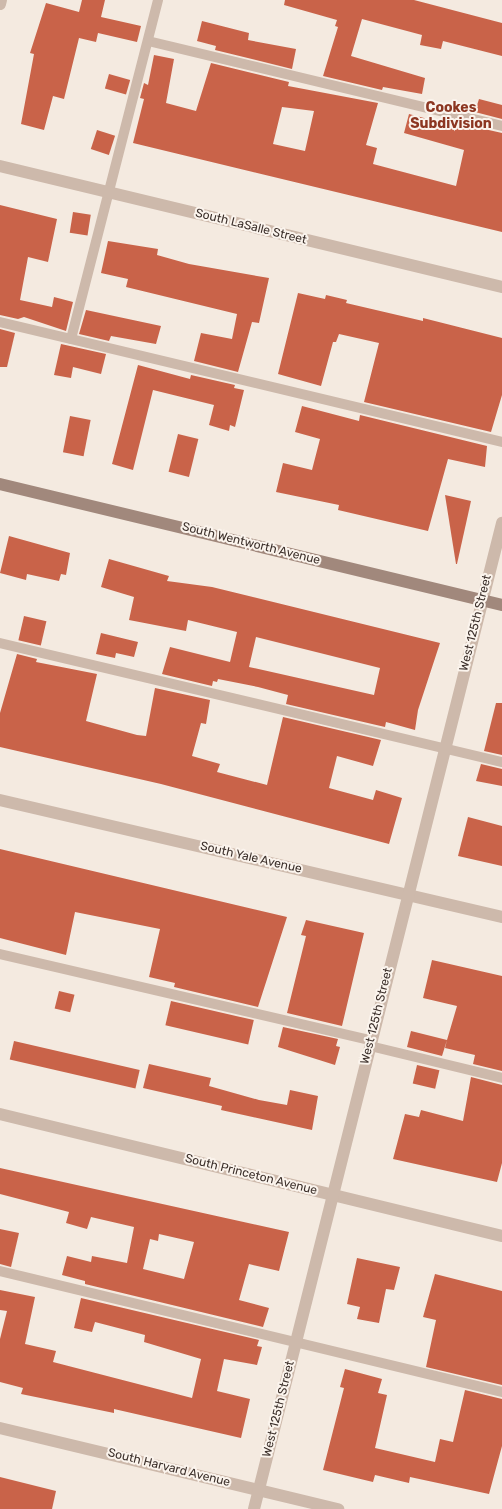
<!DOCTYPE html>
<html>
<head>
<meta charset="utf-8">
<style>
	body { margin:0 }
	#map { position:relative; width:502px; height:1509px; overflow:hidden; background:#f4eae0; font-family:Rubik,sans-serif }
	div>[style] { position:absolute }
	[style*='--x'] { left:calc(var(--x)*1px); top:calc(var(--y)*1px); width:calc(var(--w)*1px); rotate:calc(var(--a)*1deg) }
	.building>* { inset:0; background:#c96349; transform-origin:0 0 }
	.lane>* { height:10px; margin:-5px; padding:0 5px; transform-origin:5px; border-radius:5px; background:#cdb9ab }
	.street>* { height:12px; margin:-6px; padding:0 6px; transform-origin:6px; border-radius:6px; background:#cdb9ab }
	.secondary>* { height:12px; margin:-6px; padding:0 6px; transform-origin:6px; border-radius:6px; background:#a1887c }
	span { translate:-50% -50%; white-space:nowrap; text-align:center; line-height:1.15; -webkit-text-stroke:4px #fbf4ed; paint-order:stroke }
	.street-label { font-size:12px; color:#3b2f2a }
	.neighbourhood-label { font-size:14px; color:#8c3621; font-weight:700 }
</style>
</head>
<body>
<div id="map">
	<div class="building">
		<div style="clip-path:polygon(82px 0,105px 0,101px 17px,141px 26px,137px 42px,98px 33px,96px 42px,79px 38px,64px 99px,53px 96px,44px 130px,21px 124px,34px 54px,30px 53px,46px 3px,79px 12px)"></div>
		<div style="clip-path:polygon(285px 0,414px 0,502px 23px,502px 56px,443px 41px,441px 49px,420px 45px,422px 35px,362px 19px,351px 56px,425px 78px,422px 94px,383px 87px,382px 90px,323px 76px,338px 27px,335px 26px,337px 20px,284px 5px)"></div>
		<div style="clip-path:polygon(202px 21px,249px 33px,248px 40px,296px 49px,292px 69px,215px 50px,216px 46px,197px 41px)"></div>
		<div style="clip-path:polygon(evenodd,154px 55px,174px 59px,166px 103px,196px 111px,211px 63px,289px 82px,288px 86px,378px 103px,366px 145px,377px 148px,373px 164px,456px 186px,464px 150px,404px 133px,409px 114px,469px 130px,471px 126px,502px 133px,502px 232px,133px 143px,144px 99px,140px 98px,144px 83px,148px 85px,154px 55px,282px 107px,314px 111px,305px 151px,273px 144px,282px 107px)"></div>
		<div style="left:109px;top:74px;width:22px;height:15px;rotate:16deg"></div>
		<div style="clip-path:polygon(479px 99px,502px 105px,502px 119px,475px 112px)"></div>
		<div style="left:97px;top:130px;width:19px;height:20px;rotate:18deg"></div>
		<div style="clip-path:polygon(0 205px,57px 219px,48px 262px,28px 257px,20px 300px,52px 307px,54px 297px,73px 302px,66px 331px,24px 317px,18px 319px,0 315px)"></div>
		<div style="left:73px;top:212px;width:18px;height:21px;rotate:9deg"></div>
		<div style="clip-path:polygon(108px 241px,158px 249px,157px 255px,189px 264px,269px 278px,259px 323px,252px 322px,238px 372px,194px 361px,201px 333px,232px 339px,237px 314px,126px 287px,128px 279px,101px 273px)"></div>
		<div style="clip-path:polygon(298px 293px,325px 299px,326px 295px,347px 300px,346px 303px,423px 321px,423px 318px,502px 338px,502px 395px,491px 432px,364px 402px,379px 343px,339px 334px,336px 342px,333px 342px,321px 386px,278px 374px)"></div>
		<div style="clip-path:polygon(86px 310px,161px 326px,156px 344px,111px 336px,109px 341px,79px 334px)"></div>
		<div style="clip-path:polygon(0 329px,15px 333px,7px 367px,0 367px)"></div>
		<div style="clip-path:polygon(61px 344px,106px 354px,101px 374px,73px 367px,71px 378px,54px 375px)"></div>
		<div style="clip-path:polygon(138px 365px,190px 379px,191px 375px,235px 385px,234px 388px,244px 390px,235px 427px,230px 425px,229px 431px,209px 425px,214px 405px,153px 390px,133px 470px,112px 464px)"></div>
		<div style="clip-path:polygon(302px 406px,359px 421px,360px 415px,487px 446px,485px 467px,448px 459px,428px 531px,338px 510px,339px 505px,276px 492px,283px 463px,312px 470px,320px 439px,295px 432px)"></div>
		<div style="left:70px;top:416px;width:21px;height:37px;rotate:11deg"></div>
		<div style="left:178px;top:434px;width:21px;height:39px;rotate:14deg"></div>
		<div style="clip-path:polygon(445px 495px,471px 501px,457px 564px,456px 564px)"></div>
		<div style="clip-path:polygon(9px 536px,70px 553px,66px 575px,61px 574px,59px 581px,27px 574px,26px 580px,0 573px)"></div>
		<div style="clip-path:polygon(evenodd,109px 559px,169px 576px,167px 581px,212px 587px,440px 643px,418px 710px,415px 730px,386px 722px,385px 727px,286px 704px,288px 695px,258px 687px,218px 679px,217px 682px,213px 681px,212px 686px,162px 674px,170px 647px,230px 662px,237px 632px,188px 620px,186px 631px,129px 620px,134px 597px,101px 587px,109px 559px,256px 637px,380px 668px,374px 695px,249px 667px,256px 637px)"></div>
		<div style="left:24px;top:616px;width:23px;height:25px;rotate:13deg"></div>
		<div style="clip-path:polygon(101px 633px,138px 642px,134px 657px,116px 653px,115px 658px,96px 654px)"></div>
		<div style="clip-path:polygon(17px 654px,37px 659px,36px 662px,97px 674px,86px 721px,137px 735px,146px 736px,155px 688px,210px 700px,206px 724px,201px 723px,192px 756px,220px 764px,217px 772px,267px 785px,283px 717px,381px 740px,373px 766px,337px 756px,329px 788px,373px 800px,376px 790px,402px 798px,389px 844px,161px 784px,0 747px,0 713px)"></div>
		<div style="clip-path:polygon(496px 703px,502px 703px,502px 755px,484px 751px)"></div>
		<div style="clip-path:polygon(481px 764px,502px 769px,502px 786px,476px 781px)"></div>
		<div style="clip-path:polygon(468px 817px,502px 826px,502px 866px,458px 856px)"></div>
		<div style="clip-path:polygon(0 849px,287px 917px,258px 1007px,174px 987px,175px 983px,149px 977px,160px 929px,75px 912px,66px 955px,0 938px)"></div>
		<div style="clip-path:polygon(306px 920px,364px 933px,342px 1026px,287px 1013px,306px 936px,301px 935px)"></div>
		<div style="clip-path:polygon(432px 960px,502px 976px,502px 1071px,473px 1064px,475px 1055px,445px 1048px,447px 1040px,442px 1056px,407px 1047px,411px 1031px,447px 1040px,457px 1006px,423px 998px)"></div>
		<div style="left:59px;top:991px;width:16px;height:18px;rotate:14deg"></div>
		<div style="left:171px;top:1001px;width:85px;height:25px;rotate:13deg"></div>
		<div style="clip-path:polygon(283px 1027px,338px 1039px,336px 1046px,340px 1047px,335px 1065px,278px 1047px)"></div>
		<div style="left:14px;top:1041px;width:129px;height:19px;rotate:13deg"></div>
		<div style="clip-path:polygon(149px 1064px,211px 1078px,209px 1086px,259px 1100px,287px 1105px,290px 1090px,318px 1096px,312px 1130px,221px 1110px,222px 1106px,143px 1088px)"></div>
		<div style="left:417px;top:1065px;width:23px;height:19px;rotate:13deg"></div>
		<div style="clip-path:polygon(471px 1077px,502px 1085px,502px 1163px,497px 1182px,393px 1159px,405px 1114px,419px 1117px,421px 1110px,463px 1121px)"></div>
		<div style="clip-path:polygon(evenodd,0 1168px,289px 1232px,279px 1271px,249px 1264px,239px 1300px,269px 1308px,263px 1327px,85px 1284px,85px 1281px,62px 1275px,67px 1256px,91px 1262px,92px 1256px,127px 1263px,134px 1227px,91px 1217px,87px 1229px,66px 1223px,69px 1212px,0 1194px,0 1168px,159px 1234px,194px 1242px,184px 1279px,143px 1269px,150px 1239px,158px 1241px,159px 1234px)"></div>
		<div style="clip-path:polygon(0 1229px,19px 1233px,11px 1267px,0 1264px)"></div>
		<div style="clip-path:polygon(357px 1258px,400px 1267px,394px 1290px,386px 1289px,379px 1323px,357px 1319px,360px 1307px,347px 1304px)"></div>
		<div style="clip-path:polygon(435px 1274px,502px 1291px,502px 1385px,426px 1367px,436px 1320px,423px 1317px)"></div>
		<div style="clip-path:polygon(0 1290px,35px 1297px,25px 1344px,56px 1351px,53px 1362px,192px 1398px,201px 1359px,144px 1342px,145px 1335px,95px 1322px,92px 1332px,74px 1328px,81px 1298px,259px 1340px,257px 1346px,262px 1347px,257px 1365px,224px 1359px,217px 1391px,250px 1399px,241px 1438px,114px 1409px,114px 1413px,21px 1394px,23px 1388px,0 1382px,0 1339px,7px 1311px,0 1310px)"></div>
		<div style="clip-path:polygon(345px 1369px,382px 1379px,378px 1393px,387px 1395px,375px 1448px,435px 1462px,440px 1439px,453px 1442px,465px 1390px,502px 1399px,502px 1446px,489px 1494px,410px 1477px,409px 1483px,375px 1475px,373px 1482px,323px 1470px,344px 1388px,340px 1387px)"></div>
		<div style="clip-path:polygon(0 1477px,56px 1491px,52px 1509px,0 1509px)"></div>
	</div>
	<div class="lane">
		<div style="--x:148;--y:41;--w:364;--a:13.5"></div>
		<div style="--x:0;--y:322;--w:516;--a:13.44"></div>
		<div style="--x:71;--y:339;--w:350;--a:-75.6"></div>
		<div style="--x:0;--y:643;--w:516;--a:13.34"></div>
		<div style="--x:0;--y:954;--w:381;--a:13.1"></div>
		<div style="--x:370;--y:1046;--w:136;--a:13.6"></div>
		<div style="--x:0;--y:1271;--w:516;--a:13.55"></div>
	</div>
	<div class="street">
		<div style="--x:0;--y:4;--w:4;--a:-76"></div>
		<div style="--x:0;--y:166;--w:516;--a:13.55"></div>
		<div style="--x:0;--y:800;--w:515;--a:13.12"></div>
		<div style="--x:0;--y:1114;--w:517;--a:13.66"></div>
		<div style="--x:0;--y:1428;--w:348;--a:13.5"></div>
		<div style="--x:254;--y:1509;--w:1017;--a:-75.88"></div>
	</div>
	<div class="secondary">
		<div style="--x:0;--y:484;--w:516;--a:13.55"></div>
	</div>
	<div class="street-label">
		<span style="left:251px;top:227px;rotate:14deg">South LaSalle Street</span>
		<span style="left:251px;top:544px;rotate:14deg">South Wentworth Avenue</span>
		<span style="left:476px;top:623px;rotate:-76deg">West 125th Street</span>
		<span style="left:251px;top:858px;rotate:13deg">South Yale Avenue</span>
		<span style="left:377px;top:1016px;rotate:-76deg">West 125th Street</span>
		<span style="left:251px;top:1175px;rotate:14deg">South Princeton Avenue</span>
		<span style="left:279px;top:1409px;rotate:-76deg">West 125th Street</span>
		<span style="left:169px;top:1468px;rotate:14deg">South Harvard Avenue</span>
	</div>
	<div class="neighbourhood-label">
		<span style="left:451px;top:116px">Cookes<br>Subdivision</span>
	</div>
</div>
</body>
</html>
